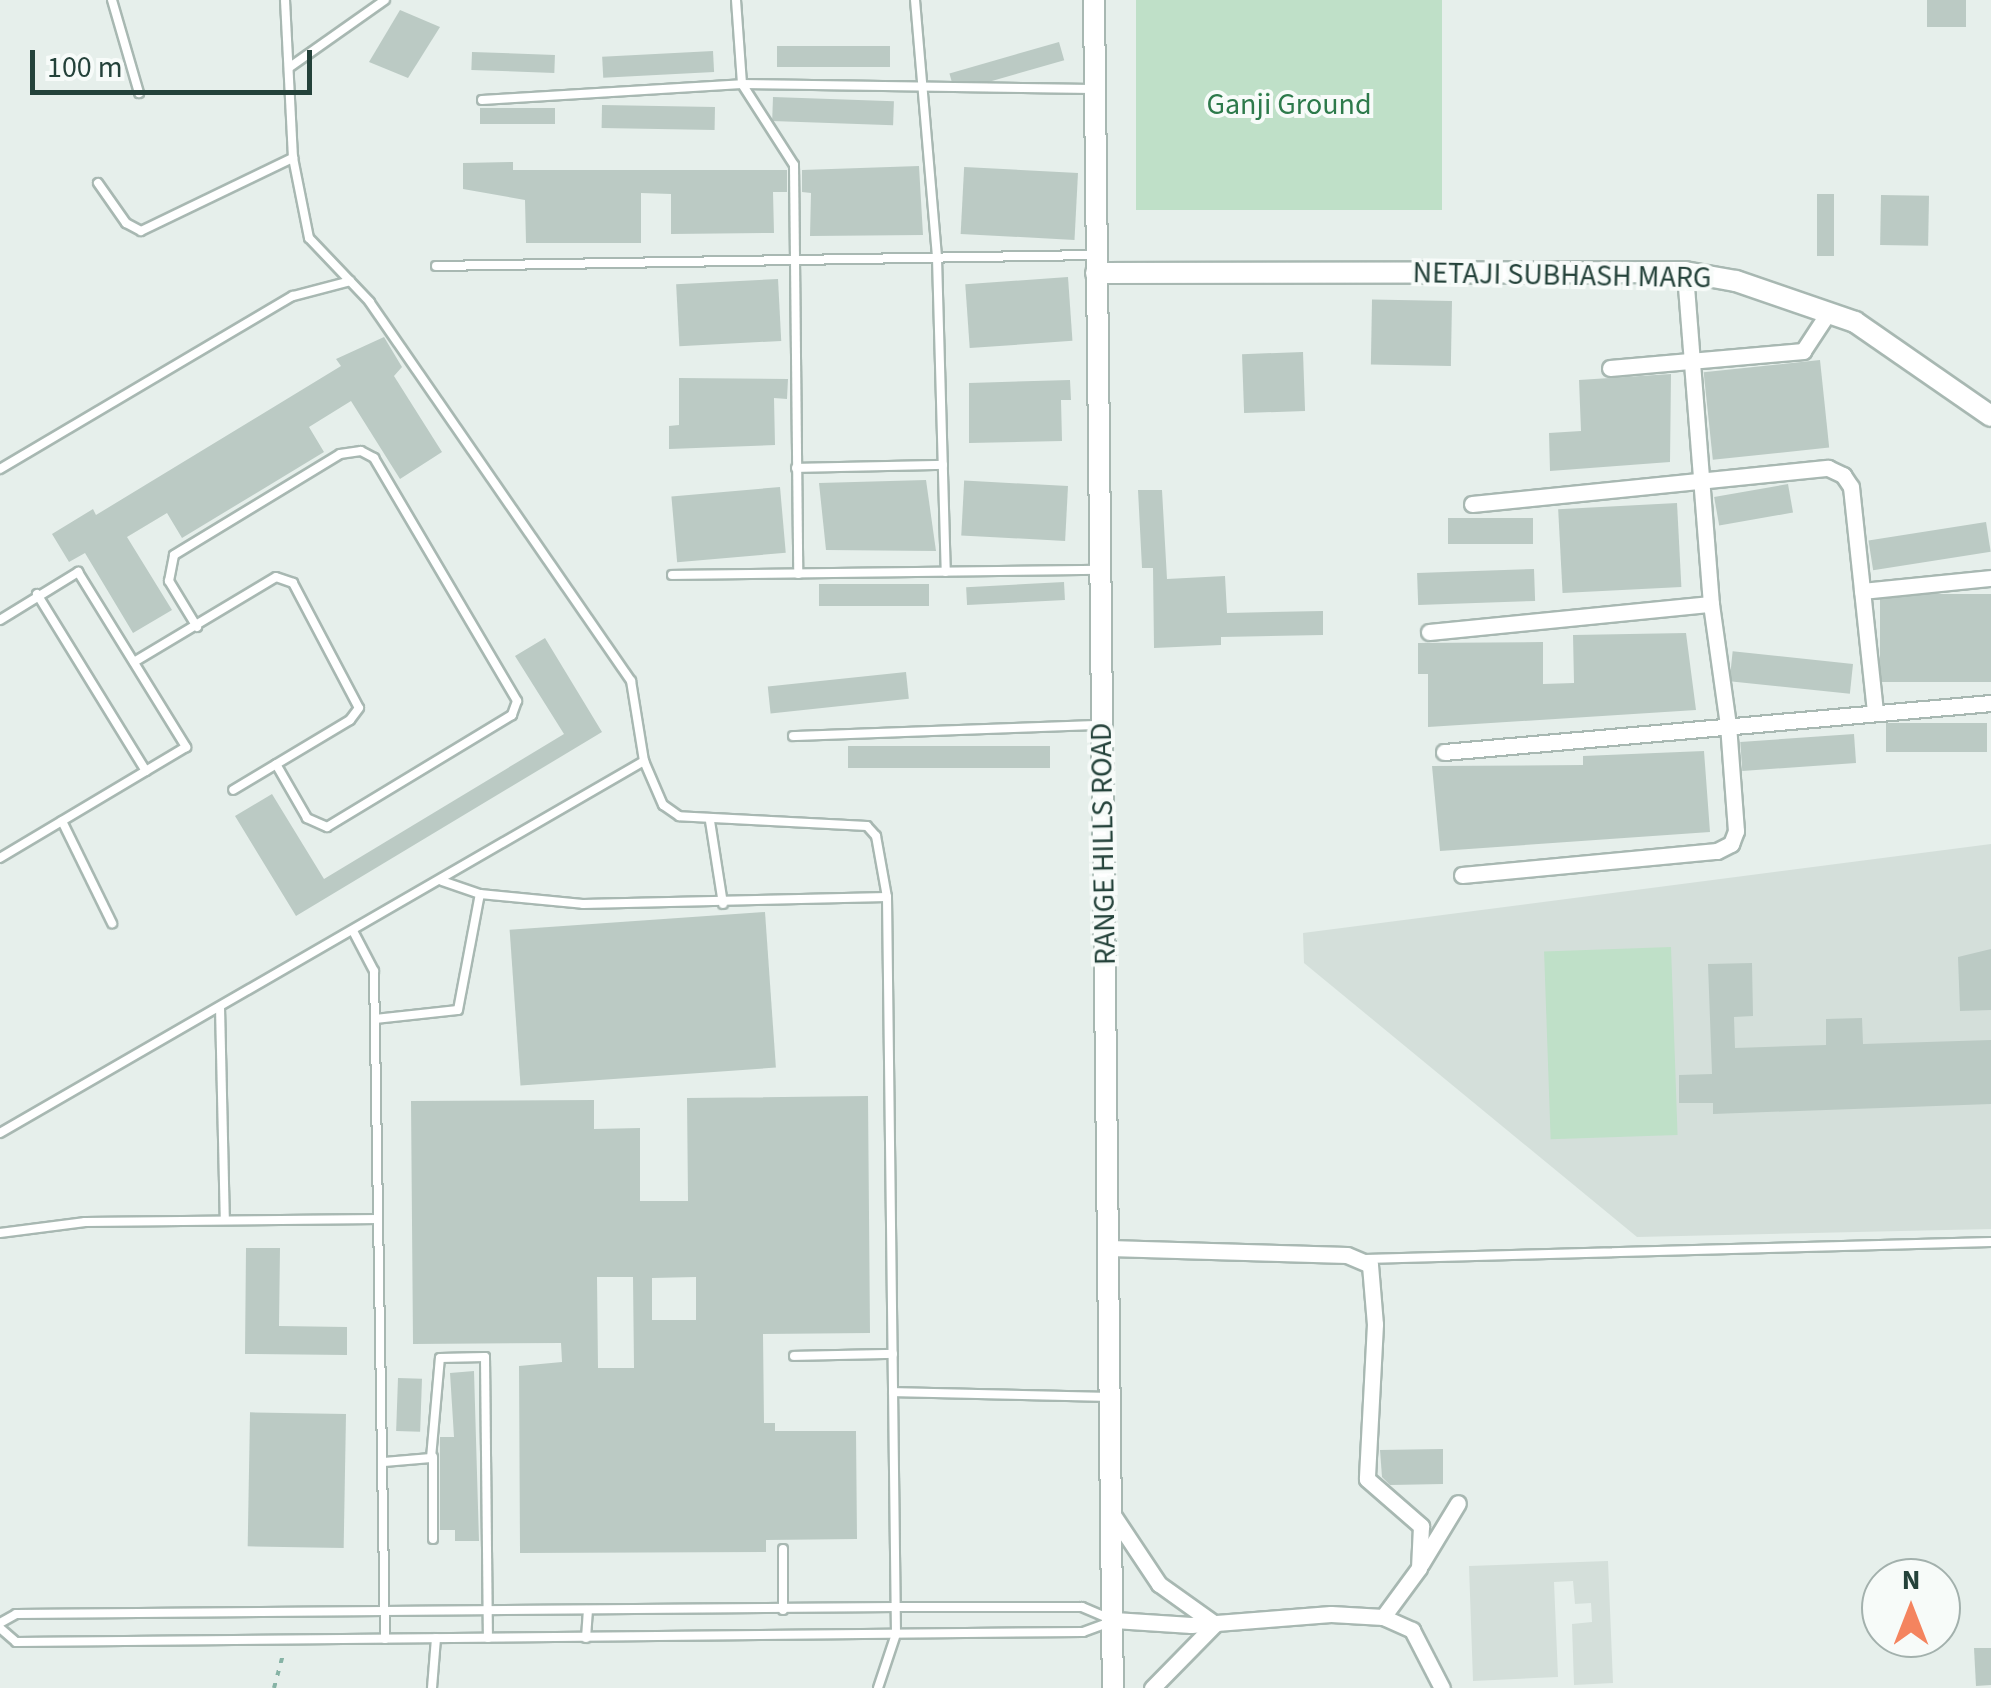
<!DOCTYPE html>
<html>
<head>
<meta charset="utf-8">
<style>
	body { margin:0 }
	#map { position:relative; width:1991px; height:1688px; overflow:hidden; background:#e6efeb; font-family:"Source Sans 3",sans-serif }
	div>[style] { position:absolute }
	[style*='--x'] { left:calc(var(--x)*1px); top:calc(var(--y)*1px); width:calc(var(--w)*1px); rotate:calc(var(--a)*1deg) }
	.built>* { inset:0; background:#d4dfda }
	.green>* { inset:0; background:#bfe0c8; transform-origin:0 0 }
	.building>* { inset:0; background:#bbcac4; transform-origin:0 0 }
	.path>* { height:4px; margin-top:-2px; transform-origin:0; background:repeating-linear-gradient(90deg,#86b3a5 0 5px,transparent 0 13px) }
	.roads { filter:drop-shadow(2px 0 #a8b8b2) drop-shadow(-2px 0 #a8b8b2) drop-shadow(0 2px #a8b8b2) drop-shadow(0 -2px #a8b8b2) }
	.service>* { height:8px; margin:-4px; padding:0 4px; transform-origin:4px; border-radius:4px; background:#fff }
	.minor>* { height:15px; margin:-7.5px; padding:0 7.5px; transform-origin:7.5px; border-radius:7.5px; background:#fff }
	.tertiary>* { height:20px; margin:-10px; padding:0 10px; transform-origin:10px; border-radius:10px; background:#fff }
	span { translate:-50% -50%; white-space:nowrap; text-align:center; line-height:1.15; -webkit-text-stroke:8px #f7fbf9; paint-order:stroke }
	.park-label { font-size:30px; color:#2d7a4b }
	.street-label { font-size:30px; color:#24423a }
	.north { position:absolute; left:1861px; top:1558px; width:100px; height:100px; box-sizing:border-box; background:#f7fbf9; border:2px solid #a3b1ad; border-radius:50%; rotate:0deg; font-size:28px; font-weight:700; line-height:40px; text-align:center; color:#24423a }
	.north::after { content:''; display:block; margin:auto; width:35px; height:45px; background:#f4845f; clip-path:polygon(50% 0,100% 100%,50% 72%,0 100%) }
	.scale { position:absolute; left:30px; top:50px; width:282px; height:45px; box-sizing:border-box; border:5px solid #24423a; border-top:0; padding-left:12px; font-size:30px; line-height:35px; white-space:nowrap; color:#24423a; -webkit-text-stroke:8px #f7fbf9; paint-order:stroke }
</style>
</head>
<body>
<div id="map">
	<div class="built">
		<div style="clip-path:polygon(1991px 844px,1991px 1229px,1637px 1237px,1304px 963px,1303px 933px)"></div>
		<div style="clip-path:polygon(1608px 1561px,1613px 1683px,1574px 1685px,1572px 1624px,1592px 1622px,1591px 1603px,1575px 1604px,1573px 1581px,1554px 1582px,1558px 1677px,1473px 1681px,1469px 1566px)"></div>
	</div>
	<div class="green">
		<div style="left:1136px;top:0;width:306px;height:210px"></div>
		<div style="left:1671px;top:947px;width:188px;height:127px;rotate:88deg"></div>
	</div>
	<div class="building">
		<div style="left:1927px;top:0;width:39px;height:27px"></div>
		<div style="clip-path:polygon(400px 10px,440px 27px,408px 78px,369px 62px)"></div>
		<div style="left:1059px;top:42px;width:19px;height:114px;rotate:74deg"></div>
		<div style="left:890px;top:46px;width:21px;height:113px;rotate:90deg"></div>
		<div style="left:713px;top:51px;width:21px;height:111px;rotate:87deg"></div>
		<div style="left:472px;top:52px;width:83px;height:18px;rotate:2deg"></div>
		<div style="left:773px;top:97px;width:121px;height:24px;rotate:2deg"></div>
		<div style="left:602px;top:105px;width:113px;height:23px;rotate:1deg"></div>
		<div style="left:555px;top:108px;width:16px;height:75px;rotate:90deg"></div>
		<div style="clip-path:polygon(513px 162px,513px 170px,787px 170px,787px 192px,773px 192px,774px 233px,671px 234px,671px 194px,641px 193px,641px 243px,526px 243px,525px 200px,463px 189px,463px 163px)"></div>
		<div style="clip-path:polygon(919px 166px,923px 235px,810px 236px,811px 193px,802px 192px,802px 170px)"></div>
		<div style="left:1078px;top:173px;width:67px;height:114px;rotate:93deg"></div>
		<div style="left:1817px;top:194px;width:17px;height:62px"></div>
		<div style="left:1881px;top:195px;width:48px;height:50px;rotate:1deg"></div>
		<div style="left:1068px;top:277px;width:64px;height:103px;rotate:86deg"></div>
		<div style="left:778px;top:279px;width:62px;height:102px;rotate:87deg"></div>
		<div style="left:1452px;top:301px;width:65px;height:80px;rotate:91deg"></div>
		<div style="clip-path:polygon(384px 337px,402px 367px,394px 376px,442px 452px,400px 479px,351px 401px,309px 427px,324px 452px,182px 538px,167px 513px,127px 537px,172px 610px,133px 633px,85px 553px,69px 562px,52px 534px,93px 509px,96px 515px,341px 366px,336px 359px)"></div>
		<div style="left:1303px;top:352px;width:59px;height:61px;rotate:88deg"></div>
		<div style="left:1820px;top:360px;width:88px;height:117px;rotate:84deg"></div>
		<div style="clip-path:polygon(1671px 374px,1670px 462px,1550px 471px,1549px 433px,1581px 431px,1579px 380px)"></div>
		<div style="clip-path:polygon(679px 378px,788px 379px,787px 399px,774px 398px,775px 445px,669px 449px,669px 426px,679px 425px)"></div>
		<div style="clip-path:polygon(1070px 380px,1071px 400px,1061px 400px,1062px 441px,969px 443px,969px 383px)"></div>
		<div style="clip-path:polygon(926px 480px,936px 551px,826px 550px,819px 483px)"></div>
		<div style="left:1788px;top:484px;width:29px;height:75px;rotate:80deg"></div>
		<div style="left:1068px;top:486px;width:55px;height:104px;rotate:93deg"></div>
		<div style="left:780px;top:487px;width:66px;height:109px;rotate:85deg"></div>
		<div style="clip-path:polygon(1138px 490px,1162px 490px,1167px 579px,1225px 576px,1227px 613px,1323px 611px,1323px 635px,1221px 637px,1221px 645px,1154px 648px,1153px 568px,1142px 568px)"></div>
		<div style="left:1677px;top:503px;width:84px;height:119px;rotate:87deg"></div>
		<div style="left:1533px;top:518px;width:26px;height:85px;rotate:90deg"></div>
		<div style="left:1986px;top:522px;width:30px;height:119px;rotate:81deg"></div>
		<div style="left:1534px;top:569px;width:32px;height:117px;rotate:88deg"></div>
		<div style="left:1064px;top:582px;width:18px;height:98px;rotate:87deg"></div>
		<div style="left:819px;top:584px;width:110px;height:22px"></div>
		<div style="left:1991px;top:594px;width:88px;height:111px;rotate:90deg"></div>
		<div style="clip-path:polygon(1686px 633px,1696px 710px,1428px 727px,1428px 674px,1418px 674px,1418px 643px,1543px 642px,1543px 684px,1574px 683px,1573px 635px)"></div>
		<div style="clip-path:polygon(545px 638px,602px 732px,296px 916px,235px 816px,272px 794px,324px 879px,564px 734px,515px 656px)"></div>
		<div style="left:1853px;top:664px;width:30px;height:121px;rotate:96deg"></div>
		<div style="left:906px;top:672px;width:27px;height:139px;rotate:84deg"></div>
		<div style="left:1987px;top:723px;width:29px;height:101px;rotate:90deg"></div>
		<div style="left:1854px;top:734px;width:29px;height:114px;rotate:86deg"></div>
		<div style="left:1050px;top:746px;width:22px;height:202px;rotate:90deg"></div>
		<div style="clip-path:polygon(1704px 751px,1710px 832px,1440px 851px,1432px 766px,1583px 765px,1583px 756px)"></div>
		<div style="left:765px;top:912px;width:156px;height:256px;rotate:86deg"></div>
		<div style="clip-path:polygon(1991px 949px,1991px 1010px,1960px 1011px,1958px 957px)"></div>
		<div style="clip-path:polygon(1752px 963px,1753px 1016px,1734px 1017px,1735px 1048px,1826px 1045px,1826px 1019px,1862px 1018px,1863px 1044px,1991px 1040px,1991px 1104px,1713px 1114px,1713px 1103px,1679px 1103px,1679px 1075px,1712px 1074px,1708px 964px)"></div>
		<div style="clip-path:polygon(evenodd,868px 1096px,870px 1333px,763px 1334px,764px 1423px,775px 1423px,775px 1431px,856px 1431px,857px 1539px,766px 1540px,766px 1552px,520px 1553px,519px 1366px,562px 1362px,561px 1343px,413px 1344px,411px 1101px,594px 1100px,594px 1129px,640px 1128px,640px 1201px,688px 1201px,687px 1098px,868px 1096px,597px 1277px,633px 1277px,634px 1368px,598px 1368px,597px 1277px,868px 1096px,696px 1277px,696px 1320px,652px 1320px,652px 1278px,696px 1277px)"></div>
		<div style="clip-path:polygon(246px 1248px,280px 1248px,279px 1326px,347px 1327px,347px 1355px,245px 1354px)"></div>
		<div style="clip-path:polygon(474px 1371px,479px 1541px,455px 1541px,455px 1530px,440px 1530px,440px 1437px,454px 1437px,450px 1373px)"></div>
		<div style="left:398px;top:1378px;width:24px;height:53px;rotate:2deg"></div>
		<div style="left:346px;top:1414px;width:134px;height:96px;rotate:91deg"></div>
		<div style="clip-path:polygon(1443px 1449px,1443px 1484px,1390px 1485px,1382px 1477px,1380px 1450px)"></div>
		<div style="clip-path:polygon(1974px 1648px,1991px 1648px,1991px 1685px,1976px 1686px)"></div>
	</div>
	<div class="path">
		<div style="--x:274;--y:1688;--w:35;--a:-75"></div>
	</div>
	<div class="roads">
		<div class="service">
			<div style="--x:112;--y:0;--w:97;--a:73.8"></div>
			<div style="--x:736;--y:0;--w:84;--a:85.9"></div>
			<div style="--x:742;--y:84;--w:96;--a:57.3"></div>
			<div style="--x:794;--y:165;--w:409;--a:89.4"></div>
			<div style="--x:915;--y:0;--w:259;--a:85.1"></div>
			<div style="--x:937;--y:258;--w:314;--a:88.4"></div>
			<div style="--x:290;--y:67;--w:116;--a:-35.2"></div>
			<div style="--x:482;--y:100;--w:260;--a:-3.5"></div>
			<div style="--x:742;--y:84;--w:350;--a:0.8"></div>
			<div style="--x:98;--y:183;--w:49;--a:55"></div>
			<div style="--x:126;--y:223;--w:17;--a:28"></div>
			<div style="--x:141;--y:231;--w:169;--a:-25.7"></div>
			<div style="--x:436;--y:266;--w:659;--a:-0.96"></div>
			<div style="--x:796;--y:468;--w:147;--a:-1.2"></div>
			<div style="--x:0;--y:469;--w:340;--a:-30.6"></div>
			<div style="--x:293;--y:296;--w:59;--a:-14.7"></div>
			<div style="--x:672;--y:575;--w:426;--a:-0.7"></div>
			<div style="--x:37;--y:594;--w:208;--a:58.4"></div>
			<div style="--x:0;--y:620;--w:92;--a:-31.6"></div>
			<div style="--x:78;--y:572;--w:206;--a:58.3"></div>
			<div style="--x:186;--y:747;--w:217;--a:149.2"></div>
			<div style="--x:197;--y:627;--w:54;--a:-121.3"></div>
			<div style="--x:169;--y:581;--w:26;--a:-79"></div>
			<div style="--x:174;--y:555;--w:194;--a:-31.3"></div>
			<div style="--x:340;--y:454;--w:21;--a:-8"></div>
			<div style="--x:361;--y:451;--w:15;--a:28"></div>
			<div style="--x:374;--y:458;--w:282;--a:59.5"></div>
			<div style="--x:517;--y:701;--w:15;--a:110"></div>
			<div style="--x:512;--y:715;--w:216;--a:148.8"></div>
			<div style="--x:327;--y:827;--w:22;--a:-156"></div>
			<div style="--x:307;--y:818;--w:62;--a:-119.9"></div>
			<div style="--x:134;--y:662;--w:165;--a:-30.9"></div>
			<div style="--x:276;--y:577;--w:18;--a:19"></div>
			<div style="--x:293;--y:583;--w:141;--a:62.2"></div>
			<div style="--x:359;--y:708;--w:15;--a:127"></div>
			<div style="--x:350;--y:720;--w:136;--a:149.1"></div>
			<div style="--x:793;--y:736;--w:305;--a:-2.1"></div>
			<div style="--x:62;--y:821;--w:114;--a:63.9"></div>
			<div style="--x:710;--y:821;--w:84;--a:81.1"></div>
			<div style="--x:442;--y:881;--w:40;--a:18.9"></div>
			<div style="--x:480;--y:894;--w:103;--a:5.5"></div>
			<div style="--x:583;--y:904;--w:304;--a:-1.3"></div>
			<div style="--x:887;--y:897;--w:62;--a:-100.2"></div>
			<div style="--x:876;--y:836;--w:13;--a:-132"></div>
			<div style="--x:867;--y:826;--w:188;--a:-177"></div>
			<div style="--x:679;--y:816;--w:19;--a:-145"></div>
			<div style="--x:663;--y:805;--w:48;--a:-113.4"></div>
			<div style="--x:353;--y:931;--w:45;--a:62.3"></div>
			<div style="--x:374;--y:971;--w:668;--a:89.06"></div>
			<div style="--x:220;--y:1007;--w:213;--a:88.7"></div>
			<div style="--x:375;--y:1019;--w:83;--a:-6.2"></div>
			<div style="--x:458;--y:1010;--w:118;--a:-79.3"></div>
			<div style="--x:0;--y:1133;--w:744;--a:-30.01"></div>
			<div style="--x:644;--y:761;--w:81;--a:-99.2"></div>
			<div style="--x:631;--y:681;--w:460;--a:-124.6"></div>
			<div style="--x:370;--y:302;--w:88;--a:-133.6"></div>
			<div style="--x:309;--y:238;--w:82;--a:-101.3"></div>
			<div style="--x:293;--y:158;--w:158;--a:-92.9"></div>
			<div style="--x:0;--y:1233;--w:86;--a:-7.4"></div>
			<div style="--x:85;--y:1222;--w:293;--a:-0.6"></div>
			<div style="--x:1365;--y:1259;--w:626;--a:-1.56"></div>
			<div style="--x:794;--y:1356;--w:99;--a:-1.2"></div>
			<div style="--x:893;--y:1392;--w:214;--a:1.3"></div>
			<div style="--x:384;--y:1462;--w:47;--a:-4.9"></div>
			<div style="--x:431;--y:1458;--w:100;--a:-84.9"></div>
			<div style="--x:440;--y:1358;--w:45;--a:-1.3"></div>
			<div style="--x:485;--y:1357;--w:281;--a:89.4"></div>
			<div style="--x:433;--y:1539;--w:82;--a:-90"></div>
			<div style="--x:783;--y:1549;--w:61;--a:90"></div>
			<div style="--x:0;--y:1623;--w:18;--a:-29"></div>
			<div style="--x:16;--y:1614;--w:880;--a:-0.46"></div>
			<div style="--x:896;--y:1607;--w:186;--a:0"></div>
			<div style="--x:1082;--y:1607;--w:30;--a:23"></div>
			<div style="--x:0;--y:1628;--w:21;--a:41"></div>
			<div style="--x:16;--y:1642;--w:1067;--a:-0.54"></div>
			<div style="--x:1083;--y:1632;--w:29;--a:-20"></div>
			<div style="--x:586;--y:1638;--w:28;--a:-86"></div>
			<div style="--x:432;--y:1688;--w:50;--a:-85.4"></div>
			<div style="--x:878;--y:1688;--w:57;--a:-71.6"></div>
			<div style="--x:896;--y:1634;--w:737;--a:-90.7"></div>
		</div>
		<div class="minor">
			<div style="--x:1610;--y:368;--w:194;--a:-5"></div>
			<div style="--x:1803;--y:351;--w:45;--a:-56.7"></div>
			<div style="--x:1472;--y:504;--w:358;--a:-5.8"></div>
			<div style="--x:1828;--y:468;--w:17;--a:25"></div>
			<div style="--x:1843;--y:475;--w:14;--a:56"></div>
			<div style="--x:1851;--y:487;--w:227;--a:83.9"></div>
			<div style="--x:1862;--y:591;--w:130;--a:-5.8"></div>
			<div style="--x:1429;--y:632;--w:283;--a:-5.7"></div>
			<div style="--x:1444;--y:752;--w:549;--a:-5.12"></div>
			<div style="--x:1462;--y:875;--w:256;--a:-5.4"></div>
			<div style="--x:1717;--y:851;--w:16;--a:-27"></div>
			<div style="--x:1731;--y:844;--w:14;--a:-69"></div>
			<div style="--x:1736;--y:831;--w:106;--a:-94.3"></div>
			<div style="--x:1728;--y:725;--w:122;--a:-98"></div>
			<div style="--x:1711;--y:604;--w:333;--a:-94.5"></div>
			<div style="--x:1109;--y:1248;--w:238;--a:1.7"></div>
			<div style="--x:1347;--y:1255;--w:25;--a:23"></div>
			<div style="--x:1370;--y:1265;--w:59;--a:85.2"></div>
			<div style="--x:1375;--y:1324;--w:155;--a:93"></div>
			<div style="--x:1367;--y:1479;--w:72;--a:41"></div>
			<div style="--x:1421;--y:1526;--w:42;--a:92.7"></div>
			<div style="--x:1419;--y:1568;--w:61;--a:126.3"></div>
			<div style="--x:1113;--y:1515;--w:83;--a:56.3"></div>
			<div style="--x:1159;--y:1584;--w:69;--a:35.5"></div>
			<div style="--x:1215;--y:1624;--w:90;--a:134.5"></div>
			<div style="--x:1421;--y:1564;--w:71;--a:-58.8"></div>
			<div style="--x:1114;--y:1620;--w:77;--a:3.7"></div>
			<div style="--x:1191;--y:1625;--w:140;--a:-4.5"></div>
			<div style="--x:1331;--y:1614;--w:52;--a:3.3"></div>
			<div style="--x:1383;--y:1617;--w:32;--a:24"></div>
			<div style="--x:1412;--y:1630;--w:65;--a:62.7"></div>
		</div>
		<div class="tertiary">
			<div style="--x:1094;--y:0;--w:1688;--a:89.36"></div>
			<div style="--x:1096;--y:273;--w:589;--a:-0.1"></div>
			<div style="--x:1685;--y:272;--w:52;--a:10"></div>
			<div style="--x:1736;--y:281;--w:126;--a:19"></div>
			<div style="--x:1855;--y:322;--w:165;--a:34.7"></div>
		</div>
	</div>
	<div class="park-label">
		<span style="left:1289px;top:105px">Ganji Ground</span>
	</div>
	<div class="street-label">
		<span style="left:1562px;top:276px;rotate:1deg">NETAJI SUBHASH MARG</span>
		<span style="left:1104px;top:844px;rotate:-91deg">RANGE HILLS ROAD</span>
	</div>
	<div class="north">N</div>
	<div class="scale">100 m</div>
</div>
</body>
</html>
